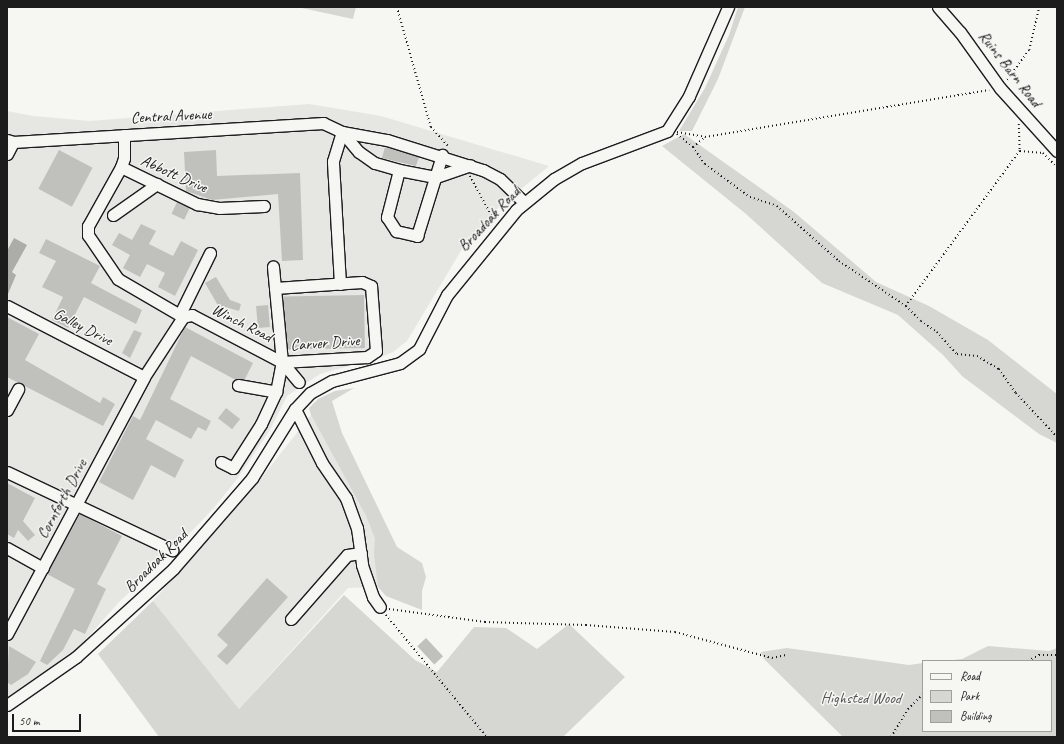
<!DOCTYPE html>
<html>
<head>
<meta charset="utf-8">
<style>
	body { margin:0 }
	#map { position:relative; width:1064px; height:744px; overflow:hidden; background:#f6f6f2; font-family:Caveat,sans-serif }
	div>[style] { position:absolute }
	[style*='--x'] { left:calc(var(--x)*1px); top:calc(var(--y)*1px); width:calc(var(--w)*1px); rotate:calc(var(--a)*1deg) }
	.built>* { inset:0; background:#e6e6e2 }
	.green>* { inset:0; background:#d6d6d2 }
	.water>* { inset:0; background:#acaca9 }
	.building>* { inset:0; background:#c0c0bd; transform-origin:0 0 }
	.path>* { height:1.5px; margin-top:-0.75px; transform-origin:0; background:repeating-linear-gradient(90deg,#1c1c1c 0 1px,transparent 0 4px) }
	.roads { filter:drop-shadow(1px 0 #1c1c1c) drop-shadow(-1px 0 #1c1c1c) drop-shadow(0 1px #1c1c1c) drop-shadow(0 -1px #1c1c1c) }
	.minor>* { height:11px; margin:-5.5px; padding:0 5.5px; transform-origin:5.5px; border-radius:5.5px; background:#f6f6f2 }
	span { translate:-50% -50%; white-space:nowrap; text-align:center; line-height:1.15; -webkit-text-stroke:3px #f6f6f2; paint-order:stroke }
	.street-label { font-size:16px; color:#1c1c1c }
	.park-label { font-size:16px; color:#545453 }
	.frame { position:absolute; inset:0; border:8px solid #1c1c1c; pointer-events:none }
	.legend { position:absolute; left:922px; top:660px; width:130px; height:72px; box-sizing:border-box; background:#f6f6f2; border:1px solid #9f9f9c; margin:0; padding:5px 7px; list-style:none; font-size:12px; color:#1c1c1c }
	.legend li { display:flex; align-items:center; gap:8px; height:20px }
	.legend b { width:20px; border:1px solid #9f9f9c }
	.scale { position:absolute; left:12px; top:714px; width:69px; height:18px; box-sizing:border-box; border:2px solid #1c1c1c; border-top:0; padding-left:5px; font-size:12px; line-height:14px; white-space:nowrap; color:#1c1c1c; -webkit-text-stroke:3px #f6f6f2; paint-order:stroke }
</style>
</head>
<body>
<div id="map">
	<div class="built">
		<div style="clip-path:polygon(309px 104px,381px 116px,549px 166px,498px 208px,462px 249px,407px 341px,393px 352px,381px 357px,320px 374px,287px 396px,270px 430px,237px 479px,213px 509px,159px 565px,119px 602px,79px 647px,40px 677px,7px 697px,7px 111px,33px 116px,90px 121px)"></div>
		<div style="clip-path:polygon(311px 415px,366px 516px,375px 539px,378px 587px,348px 588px,239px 709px,153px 601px,251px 491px)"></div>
	</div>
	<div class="green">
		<div style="clip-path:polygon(297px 7px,356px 7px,353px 19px)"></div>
		<div style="clip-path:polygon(738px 7px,745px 7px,718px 79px,692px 131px,679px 131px,705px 88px,729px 35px)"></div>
		<div style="clip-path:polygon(684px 134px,794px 212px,876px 282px,929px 306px,988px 340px,1057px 394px,1057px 443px,1039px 434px,962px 376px,943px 355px,898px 315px,822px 283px,746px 214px,662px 146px)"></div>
		<div style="clip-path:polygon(354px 388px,332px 401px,342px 433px,397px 547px,422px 563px,426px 577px,422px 591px,422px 610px,386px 596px,378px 587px,374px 554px,375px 539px,366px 516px,311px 415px,309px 408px,318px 399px,335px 391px)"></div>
		<div style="clip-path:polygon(344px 595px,415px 660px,437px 672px,474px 627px,506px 628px,537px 649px,569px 624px,625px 677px,563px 737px,159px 737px,98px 654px,153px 601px,239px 709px)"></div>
		<div style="clip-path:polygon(988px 646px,1049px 651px,1057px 648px,1057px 737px,843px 737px,764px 659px,761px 652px,787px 648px,909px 665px,923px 663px,923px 731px,1051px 731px,1051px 661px,945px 661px,962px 659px)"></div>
	</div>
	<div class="water">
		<div style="clip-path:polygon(14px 238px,27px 245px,12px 272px,16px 275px,8px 294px,7px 251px)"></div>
	</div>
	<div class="building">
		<div style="clip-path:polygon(385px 147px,419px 157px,416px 166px,382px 158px)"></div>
		<div style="left:59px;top:150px;width:38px;height:44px;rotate:28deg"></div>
		<div style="clip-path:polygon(216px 150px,217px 176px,300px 173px,303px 260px,282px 261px,278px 194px,212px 200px,186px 191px,184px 152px)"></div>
		<div style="left:177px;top:202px;width:14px;height:13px;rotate:25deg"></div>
		<div style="clip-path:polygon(141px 224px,156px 231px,149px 244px,173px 256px,181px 241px,198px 250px,175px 296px,158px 287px,165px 273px,147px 264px,140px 277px,123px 268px,130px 255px,112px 245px,119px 233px,132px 240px)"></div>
		<div style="clip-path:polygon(46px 239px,100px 266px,91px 283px,142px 310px,136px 324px,84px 297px,68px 328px,52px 320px,63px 297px,42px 287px,56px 261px,39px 253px)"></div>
		<div style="clip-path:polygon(216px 277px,230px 300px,241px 304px,239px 311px,225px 307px,220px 309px,205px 283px)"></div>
		<div style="left:364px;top:295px;width:53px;height:81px;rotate:89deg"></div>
		<div style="left:268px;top:305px;width:22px;height:12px;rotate:85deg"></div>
		<div style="clip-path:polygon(7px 317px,39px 334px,25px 360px,100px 403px,103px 397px,115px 404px,103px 426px,7px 377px)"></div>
		<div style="clip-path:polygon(185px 327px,253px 363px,245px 379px,234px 379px,191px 356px,170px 399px,211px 421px,206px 431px,198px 427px,191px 439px,156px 420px,146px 439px,184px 460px,175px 478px,151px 465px,133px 500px,99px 482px,133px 416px,140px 420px)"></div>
		<div style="clip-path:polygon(134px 330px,142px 333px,130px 358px,122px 353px)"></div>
		<div style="left:226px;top:408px;width:18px;height:13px;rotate:38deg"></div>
		<div style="clip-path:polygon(7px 483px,35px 498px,23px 521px,35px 535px,28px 541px,18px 530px,14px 538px,7px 534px)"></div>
		<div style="clip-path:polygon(80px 514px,122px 536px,97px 584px,106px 589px,85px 634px,74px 629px,63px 650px,47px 665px,40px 661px,75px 589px,47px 574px)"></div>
		<div style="clip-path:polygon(267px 578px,288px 597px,227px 665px,217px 656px,228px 645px,217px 635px)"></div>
		<div style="left:426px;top:638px;width:25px;height:12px;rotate:47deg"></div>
		<div style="clip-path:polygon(9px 646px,36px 662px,28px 674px,11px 685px,7px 682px)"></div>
	</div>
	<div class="path">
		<div style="--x:397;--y:7;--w:125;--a:74.2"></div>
		<div style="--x:431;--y:127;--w:25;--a:48"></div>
		<div style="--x:1007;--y:80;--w:37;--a:-54"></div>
		<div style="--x:1029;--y:50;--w:44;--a:-76.9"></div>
		<div style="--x:1019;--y:124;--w:27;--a:88"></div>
		<div style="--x:1020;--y:151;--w:23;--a:5"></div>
		<div style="--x:1043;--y:153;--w:20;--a:45"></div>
		<div style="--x:677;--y:132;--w:28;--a:10"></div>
		<div style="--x:705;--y:137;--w:288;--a:-9.4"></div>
		<div style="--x:677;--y:134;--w:21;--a:39"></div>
		<div style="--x:693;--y:147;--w:21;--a:55"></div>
		<div style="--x:705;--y:164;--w:56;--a:36.3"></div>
		<div style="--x:750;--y:197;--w:28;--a:18"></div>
		<div style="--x:777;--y:206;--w:83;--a:41.6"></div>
		<div style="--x:839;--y:261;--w:81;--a:33.9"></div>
		<div style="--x:693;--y:147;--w:16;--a:-40"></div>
		<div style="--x:1020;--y:151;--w:192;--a:126.3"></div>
		<div style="--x:906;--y:306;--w:21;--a:45"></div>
		<div style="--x:921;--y:321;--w:19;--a:35"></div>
		<div style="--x:937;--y:332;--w:30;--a:48"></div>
		<div style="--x:957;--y:354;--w:20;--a:6"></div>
		<div style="--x:977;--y:356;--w:26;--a:31"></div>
		<div style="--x:999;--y:369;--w:29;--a:55"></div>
		<div style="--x:1016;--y:393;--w:60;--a:47"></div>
		<div style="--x:470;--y:176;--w:50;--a:61.4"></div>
		<div style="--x:389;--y:609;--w:97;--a:7.7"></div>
		<div style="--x:485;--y:622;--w:101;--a:1.7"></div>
		<div style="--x:586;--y:625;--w:89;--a:4.5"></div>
		<div style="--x:675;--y:632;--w:100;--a:15"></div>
		<div style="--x:772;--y:658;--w:14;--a:-12"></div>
		<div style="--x:386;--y:615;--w:158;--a:50.4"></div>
		<div style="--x:1028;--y:661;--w:13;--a:-29"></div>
		<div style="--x:1039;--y:655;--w:18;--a:0"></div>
		<div style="--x:891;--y:737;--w:33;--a:-59"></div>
		<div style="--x:908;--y:709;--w:21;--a:-45"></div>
	</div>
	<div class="roads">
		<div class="minor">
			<div style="--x:938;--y:7;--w:33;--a:49"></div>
			<div style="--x:960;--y:32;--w:69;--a:54.5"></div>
			<div style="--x:1000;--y:88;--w:85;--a:47.9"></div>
			<div style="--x:342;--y:132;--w:26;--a:50"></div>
			<div style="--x:359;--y:152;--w:19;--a:35"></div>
			<div style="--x:375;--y:163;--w:25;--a:16"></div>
			<div style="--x:399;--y:170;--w:38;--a:11"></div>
			<div style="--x:436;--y:177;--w:36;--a:-19"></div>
			<div style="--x:124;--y:135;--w:23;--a:90"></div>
			<div style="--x:124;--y:158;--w:9;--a:108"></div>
			<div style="--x:121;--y:167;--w:68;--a:119.2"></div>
			<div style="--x:88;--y:226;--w:9;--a:90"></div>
			<div style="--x:88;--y:235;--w:53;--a:55.7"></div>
			<div style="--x:118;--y:279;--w:75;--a:30.3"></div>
			<div style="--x:7;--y:140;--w:6;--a:18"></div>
			<div style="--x:13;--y:142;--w:311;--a:-3.5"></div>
			<div style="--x:323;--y:123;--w:21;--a:25"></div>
			<div style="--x:342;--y:132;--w:46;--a:10.1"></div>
			<div style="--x:387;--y:140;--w:101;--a:17.4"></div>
			<div style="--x:483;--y:170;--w:19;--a:28"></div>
			<div style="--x:500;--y:179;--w:33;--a:44"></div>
			<div style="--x:7;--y:154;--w:13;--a:-63"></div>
			<div style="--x:121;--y:167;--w:85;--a:26"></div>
			<div style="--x:197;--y:204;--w:22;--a:10"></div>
			<div style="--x:219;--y:208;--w:45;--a:-2.5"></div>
			<div style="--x:399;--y:170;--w:49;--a:104.3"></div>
			<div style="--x:387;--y:217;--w:17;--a:57"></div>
			<div style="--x:396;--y:231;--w:22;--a:13"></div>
			<div style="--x:417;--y:236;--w:85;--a:-72.8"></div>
			<div style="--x:113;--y:215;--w:54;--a:-35.2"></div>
			<div style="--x:340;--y:284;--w:123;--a:-93.3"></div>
			<div style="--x:333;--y:161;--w:30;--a:-73"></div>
			<div style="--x:275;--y:288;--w:87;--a:-3.9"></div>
			<div style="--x:362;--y:282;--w:10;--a:24"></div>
			<div style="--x:371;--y:286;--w:65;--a:85.6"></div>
			<div style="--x:376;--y:351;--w:11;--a:146"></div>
			<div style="--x:367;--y:357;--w:85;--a:176.6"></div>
			<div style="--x:7;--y:306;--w:154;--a:27.4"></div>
			<div style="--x:180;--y:314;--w:68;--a:-63.8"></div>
			<div style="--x:183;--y:317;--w:9;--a:-13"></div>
			<div style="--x:192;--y:315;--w:102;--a:27.6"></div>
			<div style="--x:282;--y:362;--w:26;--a:50"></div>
			<div style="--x:238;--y:385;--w:39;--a:10"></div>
			<div style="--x:295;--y:409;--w:60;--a:63.4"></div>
			<div style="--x:322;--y:463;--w:42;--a:55.6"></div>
			<div style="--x:346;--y:498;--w:32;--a:70"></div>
			<div style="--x:357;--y:528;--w:37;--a:82"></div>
			<div style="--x:362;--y:565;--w:34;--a:71"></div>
			<div style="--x:373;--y:597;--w:12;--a:55"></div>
			<div style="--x:7;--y:410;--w:24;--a:-62"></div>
			<div style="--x:221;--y:462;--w:13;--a:27"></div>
			<div style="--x:233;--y:468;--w:52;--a:-57.5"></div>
			<div style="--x:261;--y:424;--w:35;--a:-65"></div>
			<div style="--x:276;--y:392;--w:31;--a:-79"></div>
			<div style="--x:282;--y:362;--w:96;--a:-95.4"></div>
			<div style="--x:7;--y:472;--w:183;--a:25.3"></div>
			<div style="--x:7;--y:548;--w:41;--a:29.1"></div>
			<div style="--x:291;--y:619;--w:85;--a:-48.8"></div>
			<div style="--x:347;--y:555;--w:14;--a:-8"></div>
			<div style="--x:7;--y:634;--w:291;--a:-61.9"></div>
			<div style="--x:144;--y:377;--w:72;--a:-57"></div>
			<div style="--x:7;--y:705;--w:84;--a:-34.8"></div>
			<div style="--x:76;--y:657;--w:131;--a:-42.2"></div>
			<div style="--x:173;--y:569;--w:121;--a:-49"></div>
			<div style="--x:252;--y:478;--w:81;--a:-58.1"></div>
			<div style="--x:295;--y:409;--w:22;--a:-47"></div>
			<div style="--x:310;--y:393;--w:25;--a:-29"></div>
			<div style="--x:332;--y:381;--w:70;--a:-14.8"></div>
			<div style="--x:400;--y:363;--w:24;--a:-36"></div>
			<div style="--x:419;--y:349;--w:61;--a:-62.6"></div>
			<div style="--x:447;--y:295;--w:109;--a:-50.9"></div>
			<div style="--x:516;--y:210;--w:49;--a:-39.2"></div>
			<div style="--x:554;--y:179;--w:32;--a:-30"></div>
			<div style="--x:582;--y:163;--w:91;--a:-20.6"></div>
			<div style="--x:667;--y:131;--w:41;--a:-57.8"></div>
			<div style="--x:689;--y:96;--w:97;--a:-66.3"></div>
		</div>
	</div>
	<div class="street-label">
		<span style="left:1010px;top:69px;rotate:52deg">Ruins Barn Road</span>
		<span style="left:171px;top:116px;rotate:-3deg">Central Avenue</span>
		<span style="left:174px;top:174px;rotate:24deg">Abbott Drive</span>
		<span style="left:489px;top:219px;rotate:-47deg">Broadoak Road</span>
		<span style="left:242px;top:323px;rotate:27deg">Winch Road</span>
		<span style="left:83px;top:327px;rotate:27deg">Galley Drive</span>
		<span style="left:325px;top:343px;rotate:-4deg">Carver Drive</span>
		<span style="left:62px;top:499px;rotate:-62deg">Cornforth Drive</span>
		<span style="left:156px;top:561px;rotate:-45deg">Broadoak Road</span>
	</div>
	<div class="park-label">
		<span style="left:861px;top:698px">Highsted Wood</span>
	</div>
	<div class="frame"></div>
	<ul class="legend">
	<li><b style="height:5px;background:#f6f6f2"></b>Road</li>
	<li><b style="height:11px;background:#d6d6d2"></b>Park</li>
	<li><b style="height:11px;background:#c0c0bd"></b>Building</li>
	</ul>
	<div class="scale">50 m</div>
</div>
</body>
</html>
